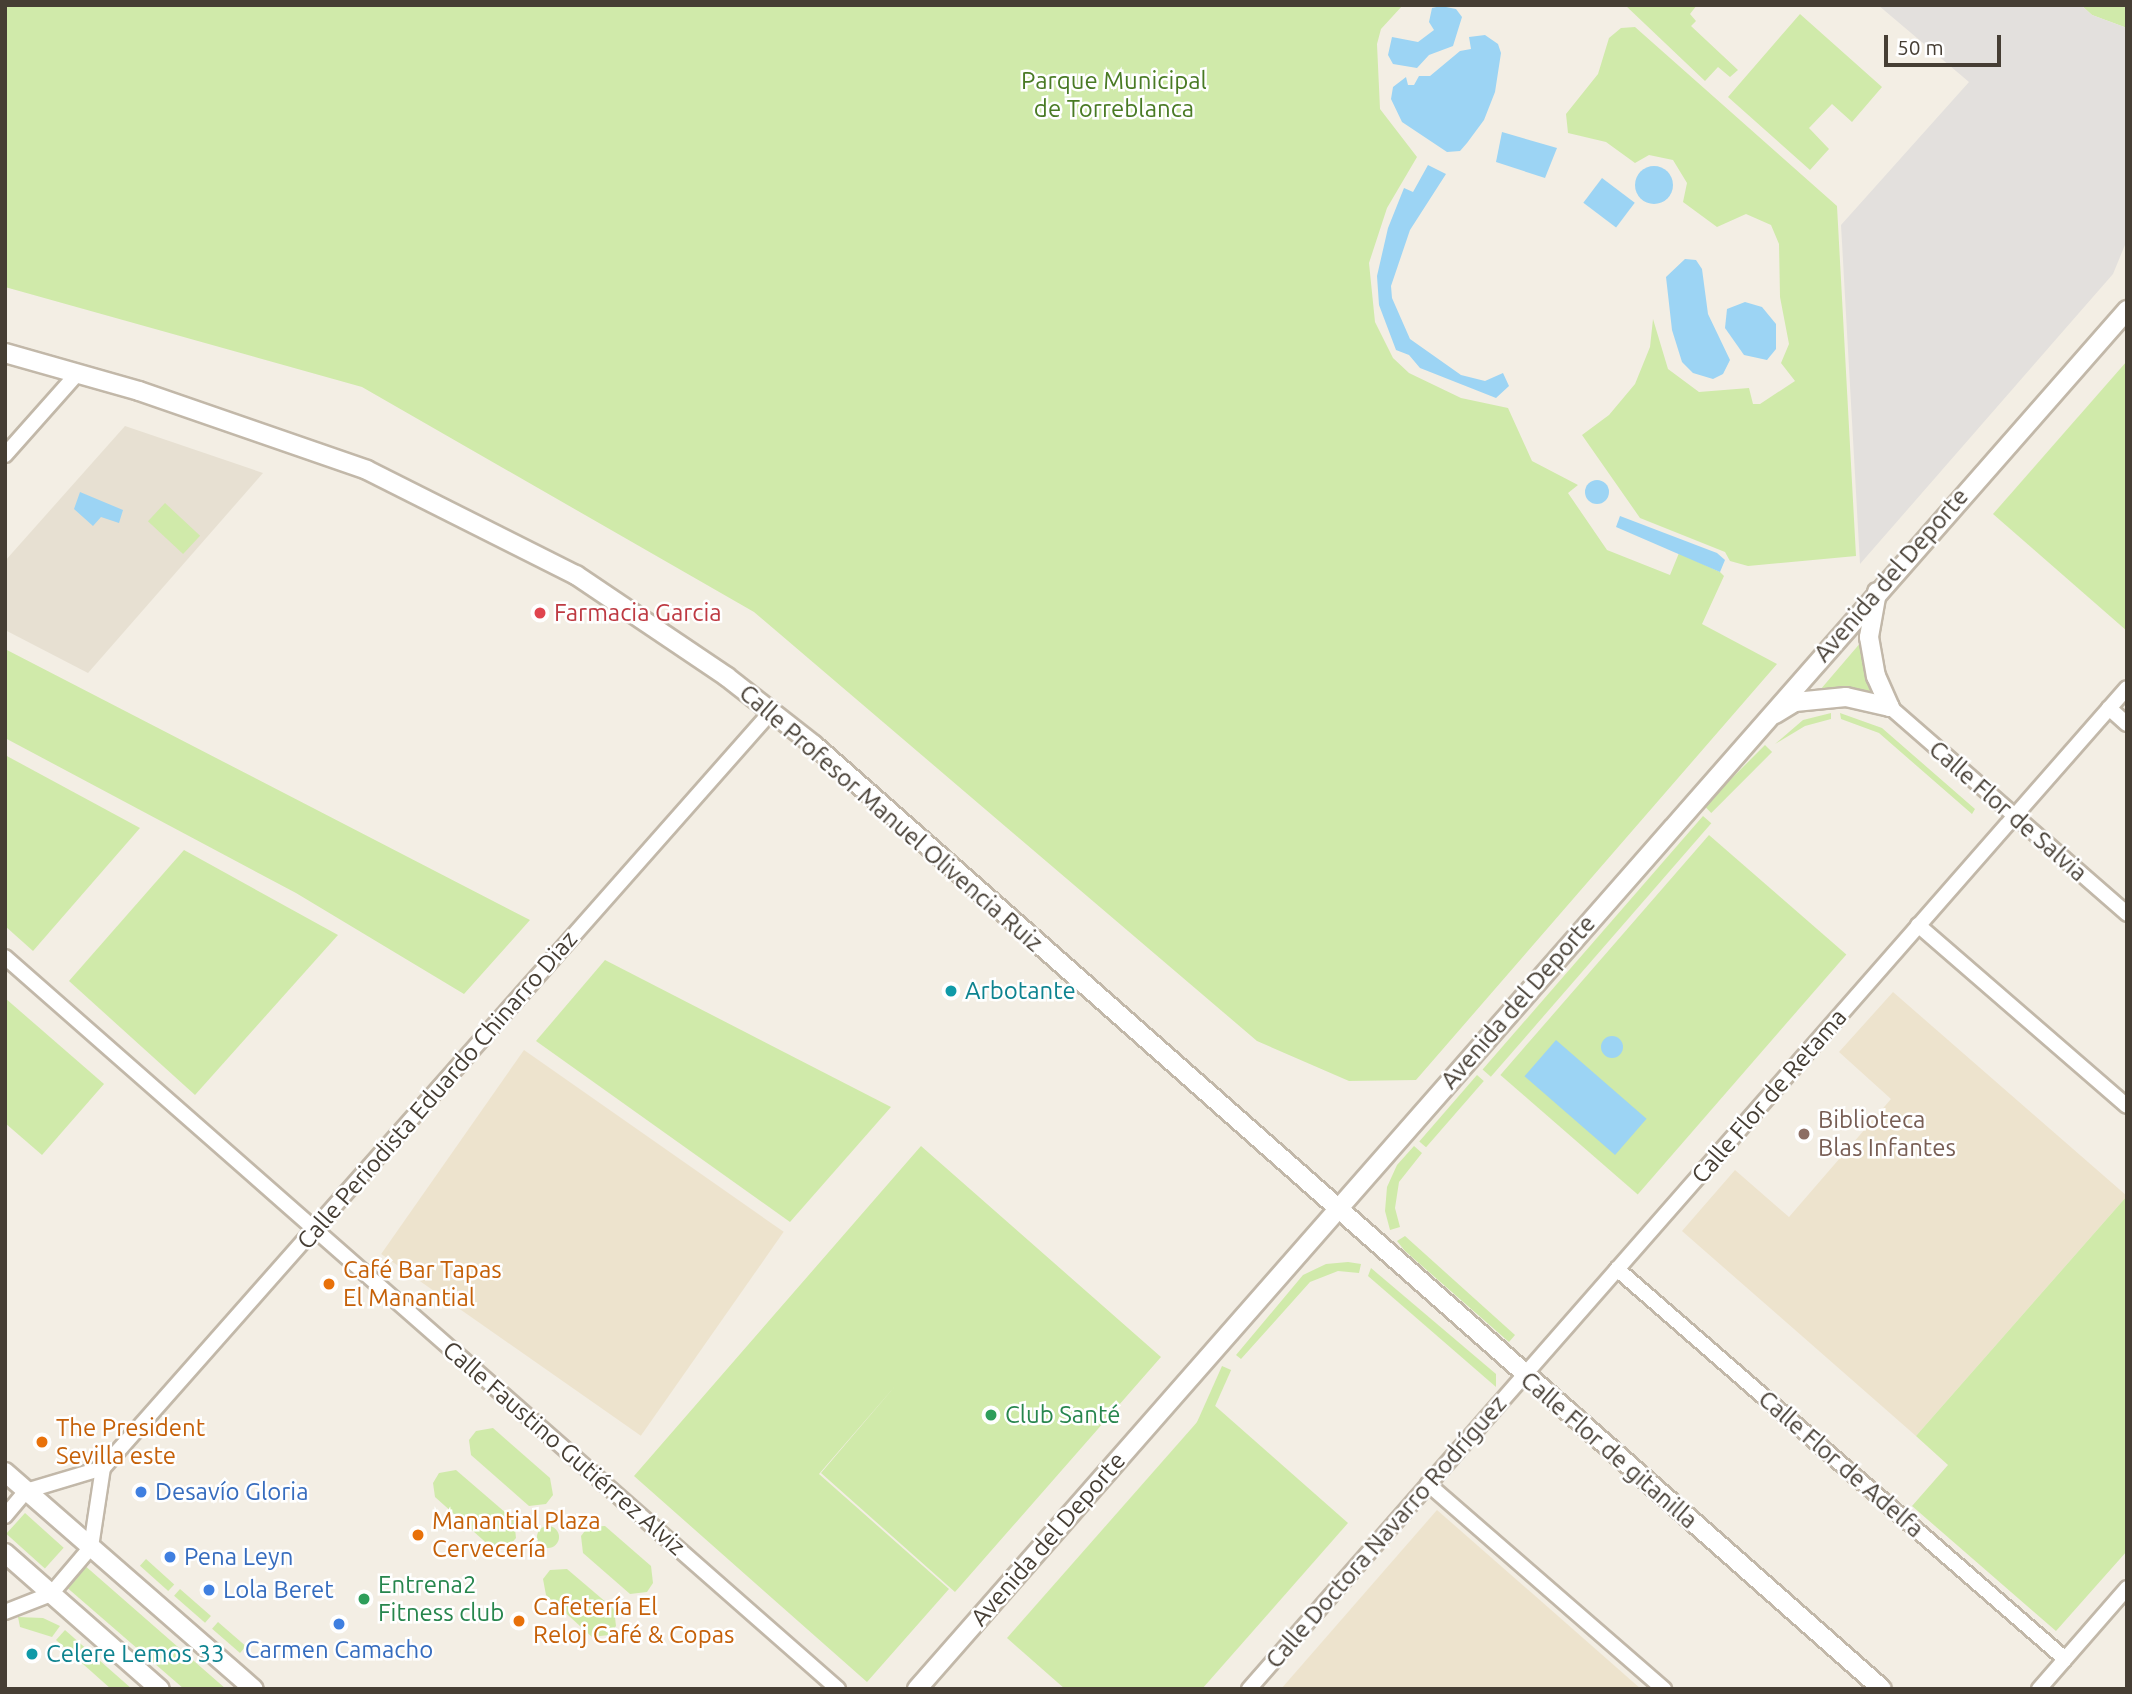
<!DOCTYPE html>
<html>
<head>
<meta charset="utf-8">
<style>
	body { margin:0 }
	#map { position:relative; width:2132px; height:1694px; overflow:hidden; background:#f3eee4; font-family:Ubuntu,sans-serif }
	div>[style] { position:absolute }
	[style*='--x'] { left:calc(var(--x)*1px); top:calc(var(--y)*1px); width:calc(var(--w)*1px); rotate:calc(var(--a)*1deg) }
	.residential>* { inset:0; background:#e7e0d2 }
	.education>* { inset:0; background:#ede3cd; transform-origin:0 0 }
	.green>* { inset:0; background:#d0eaaa; transform-origin:0 0 }
	.round { border-radius:50% }
	.parking>* { inset:0; background:#e3e0dd }
	.water>* { inset:0; background:#9cd4f4; transform-origin:0 0 }
	.roads { filter:drop-shadow(2px 0 #c2b8a9) drop-shadow(-2px 0 #c2b8a9) drop-shadow(0 2px #c2b8a9) drop-shadow(0 -2px #c2b8a9) }
	.minor>* { height:14px; margin:-7px; padding:0 7px; transform-origin:7px; border-radius:7px; background:#fff }
	.tertiary>* { height:18px; margin:-9px; padding:0 9px; transform-origin:9px; border-radius:9px; background:#fff }
	.dots>* { width:19px; height:19px; translate:-50% -50%; box-sizing:border-box; border:4px solid #fff; border-radius:50% }
	span { translate:-50% -50%; white-space:nowrap; text-align:center; line-height:1.15; -webkit-text-stroke:5px #fff; paint-order:stroke }
	.park-label { font-size:24px; color:#497a24 }
	.street-label { font-size:24px; color:#463e34 }
	.health-label { font-size:24px; color:#be3a42 }
	.left { translate:0 -50%; text-align:left }
	.culture-label { font-size:24px; color:#0d838f }
	.education-label { font-size:24px; color:#785e54 }
	.food-label { font-size:24px; color:#c56008 }
	.leisure-label { font-size:24px; color:#27864d }
	.shop-label { font-size:24px; color:#366cbe }
	.frame { position:absolute; inset:0; border:7px solid #463e34; pointer-events:none }
	.scale { position:absolute; left:1884px; top:35px; width:117px; height:32px; box-sizing:border-box; border:4px solid #463e34; border-top:0; padding-left:9px; font-size:21px; line-height:24px; white-space:nowrap; color:#463e34; -webkit-text-stroke:5px #fff; paint-order:stroke }
</style>
</head>
<body>
<div id="map">
	<div class="residential">
		<div style="clip-path:polygon(125px 426px,263px 473px,88px 673px,5px 630px,5px 561px)"></div>
	</div>
	<div class="education">
		<div style="clip-path:polygon(1893px 992px,2127px 1196px,1916px 1436px,1682px 1231px,1735px 1170px,1789px 1217px,1891px 1099px,1839px 1052px)"></div>
		<div style="left:524px;top:1050px;width:317px;height:249px;rotate:35deg"></div>
		<div style="clip-path:polygon(1437px 1510px,1533px 1594px,1641px 1689px,1281px 1689px)"></div>
	</div>
	<div class="green">
		<div style="clip-path:polygon(5px 5px,1403px 5px,1381px 29px,1377px 44px,1380px 109px,1417px 157px,1387px 208px,1369px 263px,1375px 322px,1393px 358px,1409px 373px,1461px 398px,1508px 408px,1532px 461px,1578px 485px,1568px 493px,1607px 550px,1670px 575px,1679px 553px,1720px 572px,1724px 576px,1702px 624px,1777px 664px,1416px 1080px,1349px 1081px,1257px 1041px,754px 612px,362px 387px,5px 287px)"></div>
		<div style="clip-path:polygon(1625px 5px,1697px 5px,1690px 14px,1696px 21px,1691px 26px,1738px 70px,1730px 77px,1718px 67px,1705px 81px)"></div>
		<div style="clip-path:polygon(2081px 5px,2127px 5px,2127px 28px,2092px 15px)"></div>
		<div style="clip-path:polygon(1800px 14px,1882px 87px,1852px 122px,1832px 104px,1809px 128px,1829px 149px,1810px 170px,1728px 97px)"></div>
		<div style="clip-path:polygon(1635px 27px,1837px 206px,1856px 556px,1748px 566px,1730px 561px,1725px 552px,1640px 518px,1582px 435px,1609px 415px,1635px 384px,1650px 347px,1653px 319px,1668px 369px,1699px 392px,1749px 388px,1753px 404px,1760px 404px,1795px 381px,1781px 363px,1789px 344px,1780px 297px,1779px 244px,1771px 225px,1746px 214px,1717px 227px,1683px 202px,1687px 183px,1673px 160px,1649px 155px,1635px 163px,1606px 142px,1568px 133px,1566px 114px,1598px 74px,1609px 38px,1621px 28px)"></div>
		<div style="clip-path:polygon(2127px 361px,2127px 631px,1993px 514px)"></div>
		<div style="left:165px;top:503px;width:48px;height:25px;rotate:43deg"></div>
		<div style="clip-path:polygon(1862px 641px,1868px 678px,1877px 697px,1820px 690px)"></div>
		<div style="clip-path:polygon(5px 649px,530px 920px,464px 994px,296px 893px,5px 738px)"></div>
		<div style="clip-path:polygon(1831px 713px,1831px 719px,1805px 726px,1775px 744px,1803px 720px)"></div>
		<div style="clip-path:polygon(1840px 713px,1882px 728px,1975px 809px,1972px 814px,1879px 733px,1841px 719px)"></div>
		<div style="left:1765px;top:745px;width:10px;height:86px;rotate:45deg"></div>
		<div style="clip-path:polygon(5px 755px,140px 828px,33px 951px,5px 926px)"></div>
		<div style="left:1703px;top:816px;width:11px;height:336px;rotate:41deg"></div>
		<div style="left:1709px;top:835px;width:182px;height:318px;rotate:41deg"></div>
		<div style="clip-path:polygon(184px 850px,338px 935px,195px 1095px,69px 981px)"></div>
		<div style="clip-path:polygon(605px 960px,891px 1107px,790px 1222px,536px 1041px)"></div>
		<div style="clip-path:polygon(5px 998px,104px 1084px,42px 1155px,5px 1123px)"></div>
		<div style="left:1477px;top:1075px;width:9px;height:88px;rotate:41deg"></div>
		<div style="clip-path:polygon(921px 1146px,1161px 1357px,955px 1592px,821px 1473px,896px 1385px,819px 1474px,949px 1589px,867px 1682px,634px 1476px)"></div>
		<div style="clip-path:polygon(1414px 1146px,1422px 1153px,1399px 1182px,1395px 1208px,1400px 1227px,1390px 1230px,1385px 1211px,1387px 1187px,1397px 1165px)"></div>
		<div style="clip-path:polygon(2127px 1196px,2127px 1551px,2056px 1631px,1912px 1506px,1948px 1465px,1916px 1436px)"></div>
		<div style="clip-path:polygon(1405px 1236px,1515px 1335px,1509px 1342px,1405px 1251px,1397px 1241px)"></div>
		<div style="clip-path:polygon(1348px 1262px,1361px 1264px,1359px 1273px,1338px 1271px,1310px 1282px,1241px 1359px,1236px 1355px,1303px 1275px,1326px 1264px)"></div>
		<div style="clip-path:polygon(1371px 1268px,1496px 1374px,1496px 1387px,1368px 1276px)"></div>
		<div style="left:1222px;top:1366px;width:10px;height:430px;rotate:24deg"></div>
		<div style="clip-path:polygon(1213px 1404px,1348px 1523px,1202px 1689px,1065px 1689px,1007px 1638px)"></div>
		<div style="clip-path:polygon(493px 1428px,550px 1478px,553px 1495px,546px 1504px,529px 1506px,471px 1455px,469px 1440px,476px 1431px)"></div>
		<div style="clip-path:polygon(456px 1470px,514px 1520px,516px 1538px,509px 1546px,492px 1548px,435px 1497px,433px 1483px,439px 1473px)"></div>
		<div style="left:25px;top:1513px;width:52px;height:28px;rotate:42deg"></div>
		<div class="round" style="left:537px;top:1526px;width:22px;height:22px"></div>
		<div style="clip-path:polygon(605px 1526px,651px 1566px,653px 1583px,647px 1592px,630px 1594px,583px 1553px,581px 1536px,588px 1527px)"></div>
		<div style="left:146px;top:1559px;width:38px;height:9px;rotate:42deg"></div>
		<div style="clip-path:polygon(83px 1564px,226px 1689px,184px 1689px,64px 1585px,77px 1577px)"></div>
		<div style="clip-path:polygon(567px 1569px,614px 1609px,616px 1626px,609px 1635px,592px 1637px,546px 1595px,543px 1579px,550px 1570px)"></div>
		<div style="left:180px;top:1589px;width:41px;height:9px;rotate:41deg"></div>
		<div style="clip-path:polygon(18px 1617px,43px 1618px,60px 1626px,52px 1637px,20px 1627px)"></div>
		<div style="left:218px;top:1622px;width:37px;height:9px;rotate:41deg"></div>
		<div style="clip-path:polygon(65px 1630px,132px 1689px,111px 1689px,56px 1640px)"></div>
	</div>
	<div class="parking">
		<div style="clip-path:polygon(1878px 5px,2081px 5px,2092px 15px,2127px 28px,2127px 240px,2113px 274px,1860px 564px,1841px 225px,1969px 82px)"></div>
	</div>
	<div class="water">
		<div style="clip-path:polygon(1441px 6px,1456px 9px,1462px 17px,1453px 46px,1429px 55px,1417px 68px,1393px 64px,1388px 55px,1392px 37px,1418px 42px,1434px 30px,1429px 22px,1432px 8px)"></div>
		<div style="clip-path:polygon(1485px 35px,1498px 44px,1501px 53px,1495px 92px,1484px 120px,1467px 143px,1460px 151px,1447px 152px,1402px 122px,1391px 99px,1393px 87px,1406px 77px,1408px 85px,1414px 85px,1419px 76px,1430px 76px,1460px 51px,1471px 49px,1469px 37px)"></div>
		<div style="clip-path:polygon(1502px 132px,1557px 148px,1545px 178px,1496px 162px)"></div>
		<div style="clip-path:polygon(1428px 165px,1446px 174px,1410px 230px,1391px 286px,1392px 298px,1410px 339px,1461px 375px,1485px 381px,1503px 373px,1509px 386px,1496px 398px,1420px 368px,1409px 355px,1396px 350px,1379px 305px,1377px 276px,1388px 228px,1404px 188px,1413px 192px)"></div>
		<div class="round" style="left:1635px;top:166px;width:38px;height:38px"></div>
		<div style="left:1602px;top:178px;width:41px;height:31px;rotate:37deg"></div>
		<div style="clip-path:polygon(1685px 259px,1696px 260px,1702px 269px,1708px 314px,1730px 360px,1723px 374px,1713px 379px,1693px 373px,1682px 362px,1672px 330px,1666px 277px)"></div>
		<div style="clip-path:polygon(1745px 302px,1762px 307px,1776px 324px,1776px 349px,1767px 360px,1744px 355px,1725px 328px,1727px 309px)"></div>
		<div class="round" style="left:1585px;top:480px;width:24px;height:24px"></div>
		<div style="clip-path:polygon(80px 492px,123px 510px,119px 523px,101px 517px,93px 526px,74px 509px)"></div>
		<div style="clip-path:polygon(1620px 516px,1717px 553px,1725px 560px,1720px 572px,1616px 527px)"></div>
		<div class="round" style="left:1601px;top:1036px;width:22px;height:22px"></div>
		<div style="left:1556px;top:1040px;width:120px;height:48px;rotate:41deg"></div>
	</div>
	<div class="roads">
		<div class="minor">
			<div style="--x:5;--y:455;--w:108;--a:-48.4"></div>
			<div style="--x:1890;--y:707;--w:315;--a:41.1"></div>
			<div style="--x:2109;--y:708;--w:24;--a:42"></div>
			<div style="--x:1918;--y:925;--w:276;--a:40.9"></div>
			<div style="--x:5;--y:957;--w:1109;--a:41.31"></div>
			<div style="--x:1617;--y:1269;--w:594;--a:41.04"></div>
			<div style="--x:103;--y:1468;--w:1009;--a:-48.54"></div>
			<div style="--x:1428;--y:1484;--w:313;--a:41"></div>
			<div style="--x:5;--y:1516;--w:33;--a:-50"></div>
			<div style="--x:26;--y:1491;--w:80;--a:-16.6"></div>
			<div style="--x:5;--y:1612;--w:49;--a:-21.4"></div>
			<div style="--x:51;--y:1594;--w:62;--a:-49.6"></div>
			<div style="--x:91;--y:1547;--w:80;--a:-81.4"></div>
			<div style="--x:1249;--y:1689;--w:1331;--a:-48.75"></div>
			<div style="--x:2039;--y:1689;--w:134;--a:-48.9"></div>
		</div>
		<div class="tertiary">
			<div style="--x:5;--y:353;--w:139;--a:15.8"></div>
			<div style="--x:139;--y:391;--w:241;--a:19.1"></div>
			<div style="--x:367;--y:470;--w:234;--a:26.7"></div>
			<div style="--x:576;--y:575;--w:182;--a:34"></div>
			<div style="--x:727;--y:677;--w:110;--a:38"></div>
			<div style="--x:814;--y:745;--w:1425;--a:41.47"></div>
			<div style="--x:1877;--y:592;--w:46;--a:100.1"></div>
			<div style="--x:1869;--y:637;--w:40;--a:80"></div>
			<div style="--x:1876;--y:676;--w:34;--a:66"></div>
			<div style="--x:1775;--y:714;--w:23;--a:-31"></div>
			<div style="--x:1795;--y:702;--w:51;--a:-5.6"></div>
			<div style="--x:1846;--y:697;--w:45;--a:12.8"></div>
			<div style="--x:5;--y:1472;--w:330;--a:41.1"></div>
			<div style="--x:5;--y:1553;--w:206;--a:41.3"></div>
			<div style="--x:917;--y:1689;--w:1835;--a:-48.73"></div>
		</div>
	</div>
	<div class="dots">
		<div style="left:540px;top:613px;background:#e0444e"></div>
		<div style="left:951px;top:991px;background:#0f9aa8"></div>
		<div style="left:1804px;top:1134px;background:#8d6e63"></div>
		<div style="left:329px;top:1284px;background:#e8710a"></div>
		<div style="left:991px;top:1415px;background:#2e9e5b"></div>
		<div style="left:42px;top:1442px;background:#e8710a"></div>
		<div style="left:141px;top:1492px;background:#3f7fe0"></div>
		<div style="left:418px;top:1535px;background:#e8710a"></div>
		<div style="left:170px;top:1557px;background:#3f7fe0"></div>
		<div style="left:209px;top:1590px;background:#3f7fe0"></div>
		<div style="left:364px;top:1599px;background:#2e9e5b"></div>
		<div style="left:519px;top:1621px;background:#e8710a"></div>
		<div style="left:339px;top:1624px;background:#3f7fe0"></div>
		<div style="left:32px;top:1654px;background:#0f9aa8"></div>
	</div>
	<div class="park-label">
		<span style="left:1114px;top:95px">Parque Municipal<br>de Torreblanca</span>
	</div>
	<div class="street-label">
		<span style="left:1891px;top:575px;rotate:-49deg">Avenida del Deporte</span>
		<span style="left:2008px;top:811px;rotate:41deg">Calle Flor de Salvia</span>
		<span style="left:891px;top:818px;rotate:41deg">Calle Profesor Manuel Olivencia Ruiz</span>
		<span style="left:1518px;top:1002px;rotate:-49deg">Avenida del Deporte</span>
		<span style="left:437px;top:1090px;rotate:-49deg">Calle Periodista Eduardo Chinarro Diaz</span>
		<span style="left:1769px;top:1096px;rotate:-49deg">Calle Flor de Retama</span>
		<span style="left:564px;top:1448px;rotate:41deg">Calle Faustino Gutiérrez Alviz</span>
		<span style="left:1609px;top:1450px;rotate:41deg">Calle Flor de gitanilla</span>
		<span style="left:1841px;top:1464px;rotate:41deg">Calle Flor de Adelfa</span>
		<span style="left:1386px;top:1532px;rotate:-49deg">Calle Doctora Navarro Rodríguez</span>
		<span style="left:1048px;top:1539px;rotate:-49deg">Avenida del Deporte</span>
	</div>
	<div class="health-label">
		<span class="left" style="left:554px;top:613px">Farmacia Garcia</span>
	</div>
	<div class="culture-label">
		<span class="left" style="left:965px;top:991px">Arbotante</span>
		<span class="left" style="left:46px;top:1654px">Celere Lemos 33</span>
	</div>
	<div class="education-label">
		<span class="left" style="left:1818px;top:1134px">Biblioteca<br>Blas Infantes</span>
	</div>
	<div class="food-label">
		<span class="left" style="left:343px;top:1284px">Café Bar Tapas<br>El Manantial</span>
		<span class="left" style="left:56px;top:1442px">The President<br>Sevilla este</span>
		<span class="left" style="left:432px;top:1535px">Manantial Plaza<br>Cervecería</span>
		<span class="left" style="left:533px;top:1621px">Cafetería El<br>Reloj Café &amp; Copas</span>
	</div>
	<div class="leisure-label">
		<span class="left" style="left:1005px;top:1415px">Club Santé</span>
		<span class="left" style="left:378px;top:1599px">Entrena2<br>Fitness club</span>
	</div>
	<div class="shop-label">
		<span class="left" style="left:155px;top:1492px">Desavío Gloria</span>
		<span class="left" style="left:184px;top:1557px">Pena Leyn</span>
		<span class="left" style="left:223px;top:1590px">Lola Beret</span>
		<span style="left:339px;top:1650px">Carmen Camacho</span>
	</div>
	<div class="frame"></div>
	<div class="scale">50 m</div>
</div>
</body>
</html>
